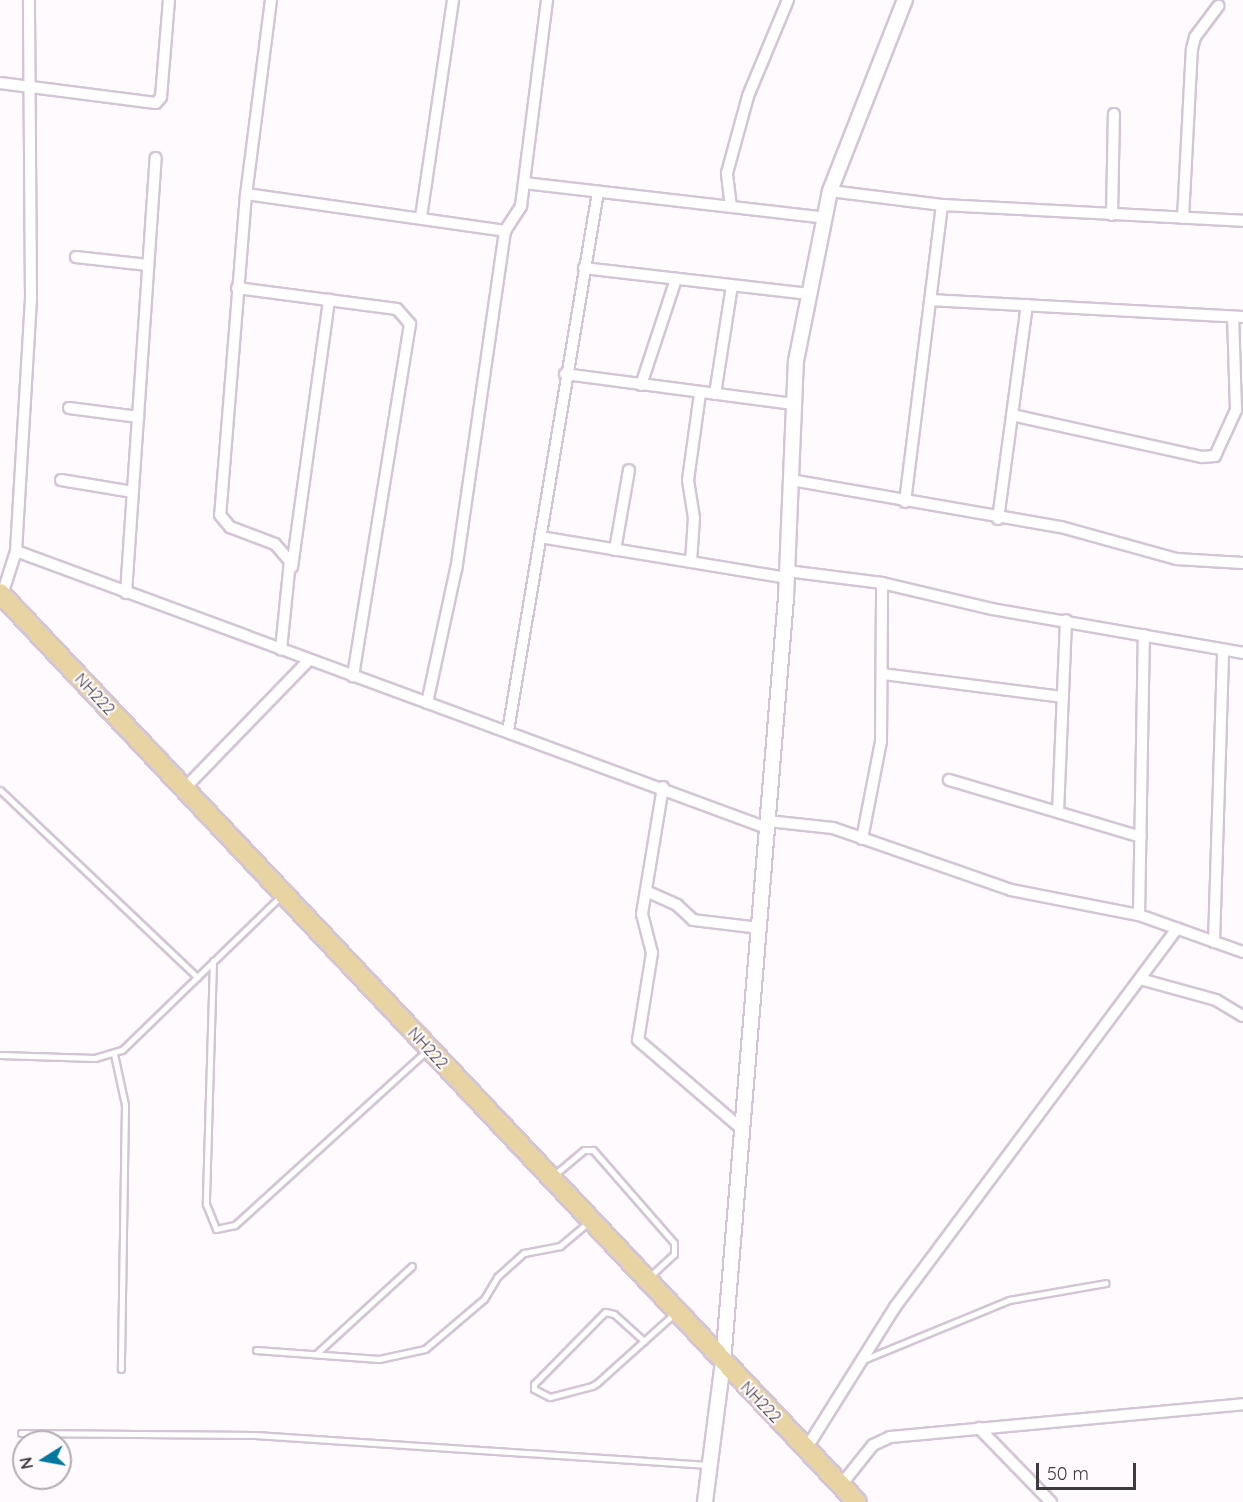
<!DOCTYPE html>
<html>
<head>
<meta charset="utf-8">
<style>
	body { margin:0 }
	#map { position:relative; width:1243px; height:1502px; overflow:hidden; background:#fefafe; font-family:Quicksand,sans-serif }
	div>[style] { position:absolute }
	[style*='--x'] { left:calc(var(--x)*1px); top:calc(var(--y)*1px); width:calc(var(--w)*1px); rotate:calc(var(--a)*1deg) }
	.roads { filter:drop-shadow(2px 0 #d4c5d6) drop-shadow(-2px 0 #d4c5d6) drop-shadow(0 2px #d4c5d6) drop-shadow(0 -2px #d4c5d6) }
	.service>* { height:5px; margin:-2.5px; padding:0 2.5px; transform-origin:2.5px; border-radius:2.5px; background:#fff }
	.minor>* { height:10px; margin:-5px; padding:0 5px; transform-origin:5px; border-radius:5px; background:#fff }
	.tertiary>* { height:14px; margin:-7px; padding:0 7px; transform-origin:7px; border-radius:7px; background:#fff }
	.primary>* { height:18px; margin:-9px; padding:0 9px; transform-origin:9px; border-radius:9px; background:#e8d3a3 }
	span { translate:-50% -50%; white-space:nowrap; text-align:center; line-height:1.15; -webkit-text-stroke:4.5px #fefafe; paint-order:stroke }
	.street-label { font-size:16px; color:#3f3940 }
	.north { position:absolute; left:12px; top:1430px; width:60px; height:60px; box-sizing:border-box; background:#fefafe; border:2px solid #b2adb2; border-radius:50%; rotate:259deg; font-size:16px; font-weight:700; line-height:24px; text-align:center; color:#3f3940 }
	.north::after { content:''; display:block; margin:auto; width:21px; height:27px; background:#0277a0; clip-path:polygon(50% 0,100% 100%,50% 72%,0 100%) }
	.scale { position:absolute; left:1036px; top:1463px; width:100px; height:27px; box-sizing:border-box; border:3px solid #3f3940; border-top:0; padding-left:8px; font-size:18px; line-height:21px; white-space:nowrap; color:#3f3940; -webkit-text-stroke:4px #fefafe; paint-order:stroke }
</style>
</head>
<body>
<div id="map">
	<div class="roads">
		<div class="service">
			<div style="--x:0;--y:790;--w:272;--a:43.5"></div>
			<div style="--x:213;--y:961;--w:243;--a:91.7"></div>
			<div style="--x:206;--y:1204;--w:27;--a:68"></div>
			<div style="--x:216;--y:1229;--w:19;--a:-12"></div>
			<div style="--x:235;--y:1225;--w:260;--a:-42.3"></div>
			<div style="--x:114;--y:1054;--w:52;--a:77.8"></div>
			<div style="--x:125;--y:1105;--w:264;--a:90.9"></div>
			<div style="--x:0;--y:1055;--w:95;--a:1.8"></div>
			<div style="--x:95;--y:1058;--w:28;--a:-17"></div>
			<div style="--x:122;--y:1050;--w:223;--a:-44.1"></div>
			<div style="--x:553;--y:1176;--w:40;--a:-40"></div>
			<div style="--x:584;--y:1150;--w:9;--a:0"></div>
			<div style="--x:593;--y:1150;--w:123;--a:48.9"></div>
			<div style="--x:674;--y:1243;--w:11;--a:90"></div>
			<div style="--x:674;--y:1254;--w:34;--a:137"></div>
			<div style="--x:644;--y:1341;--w:40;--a:-138"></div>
			<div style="--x:614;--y:1314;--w:9;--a:-167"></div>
			<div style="--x:605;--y:1312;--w:101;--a:134.6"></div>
			<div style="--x:534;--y:1384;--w:5;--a:90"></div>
			<div style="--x:534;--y:1389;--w:18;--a:27"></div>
			<div style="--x:550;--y:1397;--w:43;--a:-14.7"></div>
			<div style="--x:592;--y:1386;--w:6;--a:-31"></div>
			<div style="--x:597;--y:1383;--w:105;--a:-41.9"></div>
			<div style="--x:256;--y:1350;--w:123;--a:4.2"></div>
			<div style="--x:379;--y:1359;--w:47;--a:-12.3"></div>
			<div style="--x:425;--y:1349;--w:77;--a:-40.3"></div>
			<div style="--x:484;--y:1299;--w:26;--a:-59"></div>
			<div style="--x:497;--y:1277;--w:36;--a:-42"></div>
			<div style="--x:524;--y:1253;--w:37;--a:-11"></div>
			<div style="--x:560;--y:1246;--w:39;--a:-40"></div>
			<div style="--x:316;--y:1354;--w:130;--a:-42.5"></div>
			<div style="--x:863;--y:1360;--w:158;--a:-22.3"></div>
			<div style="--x:1009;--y:1300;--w:98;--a:-9.9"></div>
			<div style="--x:21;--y:1433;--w:234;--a:0.5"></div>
			<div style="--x:255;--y:1435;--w:454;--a:3.8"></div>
		</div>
		<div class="minor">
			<div style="--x:271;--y:0;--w:196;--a:97.3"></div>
			<div style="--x:246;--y:194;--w:322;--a:94.6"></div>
			<div style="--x:220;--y:515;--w:16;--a:50"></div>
			<div style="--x:230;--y:527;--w:48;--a:20.7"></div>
			<div style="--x:275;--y:544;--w:23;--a:49"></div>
			<div style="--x:290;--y:561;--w:89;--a:95.8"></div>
			<div style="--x:0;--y:83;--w:157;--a:7.3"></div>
			<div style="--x:156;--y:103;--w:8;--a:-50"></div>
			<div style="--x:161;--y:97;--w:97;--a:-85.3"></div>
			<div style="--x:524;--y:183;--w:303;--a:6.6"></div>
			<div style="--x:830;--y:191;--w:113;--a:7.1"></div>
			<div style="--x:942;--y:205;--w:301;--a:3"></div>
			<div style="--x:246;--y:194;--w:262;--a:8.1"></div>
			<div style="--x:505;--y:231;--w:342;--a:98.2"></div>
			<div style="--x:456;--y:569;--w:137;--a:102.2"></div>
			<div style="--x:731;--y:207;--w:34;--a:-97"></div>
			<div style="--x:727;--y:173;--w:80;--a:-74.7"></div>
			<div style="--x:748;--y:96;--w:104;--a:-67.4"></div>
			<div style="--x:1112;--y:215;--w:101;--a:-88.9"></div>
			<div style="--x:421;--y:217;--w:219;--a:-81.6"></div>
			<div style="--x:1183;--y:218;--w:169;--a:-87"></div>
			<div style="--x:1192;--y:49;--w:12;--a:-76"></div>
			<div style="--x:1195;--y:37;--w:39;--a:-53"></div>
			<div style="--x:505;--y:231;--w:30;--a:-57"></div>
			<div style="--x:521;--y:206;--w:208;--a:-82.8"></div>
			<div style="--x:76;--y:257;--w:72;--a:6.3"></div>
			<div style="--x:584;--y:268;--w:226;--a:6.6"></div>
			<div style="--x:237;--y:288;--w:161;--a:7.5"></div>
			<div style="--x:397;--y:309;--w:20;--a:49"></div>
			<div style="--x:410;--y:324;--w:357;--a:99.2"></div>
			<div style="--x:930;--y:300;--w:313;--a:3.1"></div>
			<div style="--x:565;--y:374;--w:231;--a:7.5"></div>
			<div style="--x:641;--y:385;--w:112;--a:-71.7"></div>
			<div style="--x:715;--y:394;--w:110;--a:-81.1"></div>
			<div style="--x:69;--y:408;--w:70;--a:7.4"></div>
			<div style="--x:1012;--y:415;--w:195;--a:12.5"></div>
			<div style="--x:1202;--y:457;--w:13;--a:-4"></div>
			<div style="--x:1215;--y:456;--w:51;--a:-65.5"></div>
			<div style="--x:1236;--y:410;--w:93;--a:-91.8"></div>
			<div style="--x:61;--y:480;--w:73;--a:9.5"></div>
			<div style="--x:791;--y:480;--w:274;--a:9.9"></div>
			<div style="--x:1061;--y:527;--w:119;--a:15.5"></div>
			<div style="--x:1176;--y:559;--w:67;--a:3.4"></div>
			<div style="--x:905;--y:502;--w:299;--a:-82.9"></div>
			<div style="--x:998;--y:519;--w:216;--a:-82.3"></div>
			<div style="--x:540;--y:537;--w:250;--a:9.4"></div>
			<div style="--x:615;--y:550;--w:81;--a:-80.1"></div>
			<div style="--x:16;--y:551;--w:800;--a:20.25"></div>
			<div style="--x:691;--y:562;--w:44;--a:-86.1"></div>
			<div style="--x:694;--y:518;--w:38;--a:-99"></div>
			<div style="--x:688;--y:480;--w:88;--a:-82.1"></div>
			<div style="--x:292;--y:567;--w:270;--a:-82.1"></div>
			<div style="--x:787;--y:571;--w:96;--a:7.2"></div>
			<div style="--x:882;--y:583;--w:113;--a:13.3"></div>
			<div style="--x:992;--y:609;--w:255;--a:9.9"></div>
			<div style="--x:126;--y:593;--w:436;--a:-86.1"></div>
			<div style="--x:2;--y:595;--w:46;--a:-72.3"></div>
			<div style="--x:16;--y:551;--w:254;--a:-86.6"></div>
			<div style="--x:31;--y:297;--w:297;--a:-90.4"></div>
			<div style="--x:883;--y:674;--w:181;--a:7.3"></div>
			<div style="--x:508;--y:731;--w:546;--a:-80.52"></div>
			<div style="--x:949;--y:780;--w:200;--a:16.5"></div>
			<div style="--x:663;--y:787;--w:129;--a:99.4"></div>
			<div style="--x:642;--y:914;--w:40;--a:75.6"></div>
			<div style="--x:652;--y:953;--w:88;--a:99.1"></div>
			<div style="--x:638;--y:1040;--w:137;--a:40.6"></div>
			<div style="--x:184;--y:789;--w:180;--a:-45.9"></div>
			<div style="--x:1058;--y:812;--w:192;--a:-87.6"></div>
			<div style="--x:768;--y:821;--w:65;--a:6.1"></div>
			<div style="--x:833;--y:828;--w:188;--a:19.2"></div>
			<div style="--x:1011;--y:890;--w:130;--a:11.1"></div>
			<div style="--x:1139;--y:915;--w:110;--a:19.6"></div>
			<div style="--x:862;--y:839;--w:100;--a:-79"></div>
			<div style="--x:881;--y:741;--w:158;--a:-89.6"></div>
			<div style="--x:646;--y:891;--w:34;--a:24"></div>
			<div style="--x:677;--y:905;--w:22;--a:43"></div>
			<div style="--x:693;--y:920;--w:66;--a:6.9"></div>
			<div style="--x:1139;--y:915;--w:280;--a:-89"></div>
			<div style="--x:1214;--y:942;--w:289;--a:-88.2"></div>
			<div style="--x:1140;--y:979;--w:79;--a:15.4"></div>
			<div style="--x:1216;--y:1000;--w:31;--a:31"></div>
			<div style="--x:979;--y:1428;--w:103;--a:45.8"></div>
			<div style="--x:806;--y:1449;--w:168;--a:-57.9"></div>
			<div style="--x:895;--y:1307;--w:472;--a:-53.3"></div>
			<div style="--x:841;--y:1485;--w:51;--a:-51.3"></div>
			<div style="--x:873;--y:1445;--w:19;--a:-25"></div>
			<div style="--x:890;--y:1437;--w:355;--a:-5.3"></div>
		</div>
		<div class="tertiary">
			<div style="--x:705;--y:1502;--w:141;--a:-82.7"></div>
			<div style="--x:723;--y:1362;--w:768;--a:-85.29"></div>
			<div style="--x:786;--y:597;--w:236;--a:-87.6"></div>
			<div style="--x:796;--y:361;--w:173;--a:-78.7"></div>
			<div style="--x:830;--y:191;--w:205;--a:-68.6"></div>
		</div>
		<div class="primary">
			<div style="--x:0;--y:593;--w:1249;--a:46.69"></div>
		</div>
	</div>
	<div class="street-label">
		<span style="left:95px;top:694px;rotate:47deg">NH222</span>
		<span style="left:428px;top:1048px;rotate:47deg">NH222</span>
		<span style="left:761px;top:1402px;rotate:46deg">NH222</span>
	</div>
	<div class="north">N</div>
	<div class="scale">50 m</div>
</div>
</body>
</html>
